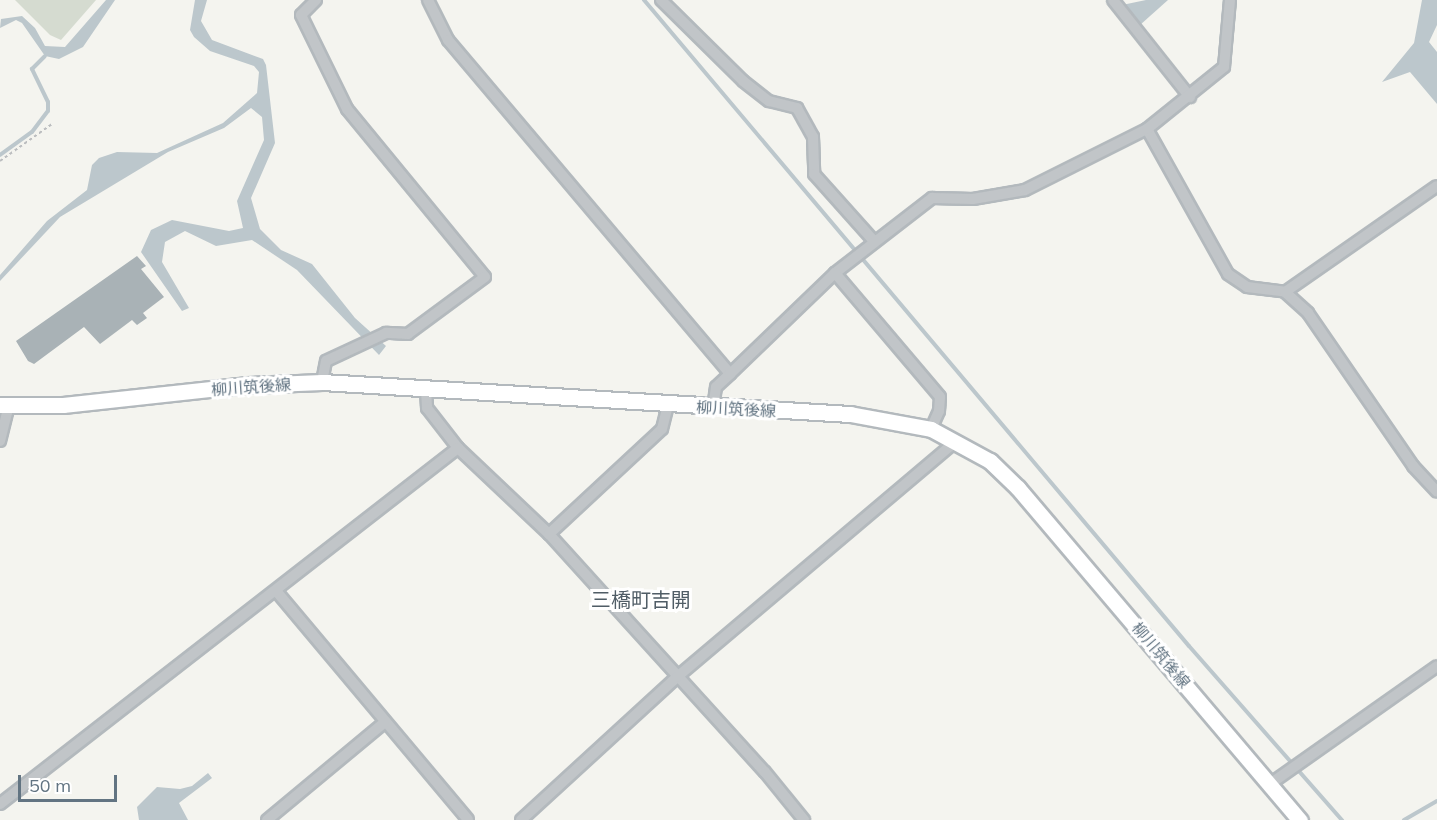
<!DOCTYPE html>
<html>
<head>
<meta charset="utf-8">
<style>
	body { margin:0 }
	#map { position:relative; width:1437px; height:820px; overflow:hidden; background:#f4f4ef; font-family:Mulish,"Noto Sans JP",sans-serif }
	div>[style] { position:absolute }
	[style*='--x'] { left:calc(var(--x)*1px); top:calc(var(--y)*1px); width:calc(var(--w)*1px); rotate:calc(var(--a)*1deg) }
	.green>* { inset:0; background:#d5dbd0 }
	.water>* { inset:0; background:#bcc7cc }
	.stream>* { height:4px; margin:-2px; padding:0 2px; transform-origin:2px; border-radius:2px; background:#bcc7cc }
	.building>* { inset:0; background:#a9b2b6 }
	.path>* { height:2px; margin-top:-1px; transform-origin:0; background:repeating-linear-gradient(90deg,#bbbdbf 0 3px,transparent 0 6px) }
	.roads { filter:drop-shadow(2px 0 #b3b9bd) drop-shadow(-2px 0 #b3b9bd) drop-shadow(0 2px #b3b9bd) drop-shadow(0 -2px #b3b9bd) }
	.street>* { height:10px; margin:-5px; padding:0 5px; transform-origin:5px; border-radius:5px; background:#c1c5c8 }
	.secondary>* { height:15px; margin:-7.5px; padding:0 7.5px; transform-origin:7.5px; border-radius:7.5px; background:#fff }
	span { translate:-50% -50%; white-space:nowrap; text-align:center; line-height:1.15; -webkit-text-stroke:6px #fff; paint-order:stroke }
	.street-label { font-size:16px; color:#627482 }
	.quarter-label { font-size:20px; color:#505d66 }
	.scale { position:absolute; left:18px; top:775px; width:99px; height:27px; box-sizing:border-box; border:3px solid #627482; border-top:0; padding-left:8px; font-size:18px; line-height:21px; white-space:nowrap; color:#627482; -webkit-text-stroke:4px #fff; paint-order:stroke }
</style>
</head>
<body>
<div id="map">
	<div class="green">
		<div style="clip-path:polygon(15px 0,96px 0,61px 40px,50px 35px)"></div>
	</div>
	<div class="water">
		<div style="clip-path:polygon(106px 0,115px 0,83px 47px,59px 59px,45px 56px,22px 23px,16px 20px,0 28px,1px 19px,22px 16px,35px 28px,45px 46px,65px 47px)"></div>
		<div style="clip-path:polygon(195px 0,207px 0,201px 21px,212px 40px,263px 59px,266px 65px,275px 143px,251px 198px,260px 229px,281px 250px,312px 264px,355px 318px,386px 346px,379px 355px,297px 270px,252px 240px,216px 246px,185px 231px,165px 242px,162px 262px,189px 308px,182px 311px,141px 252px,151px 230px,172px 220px,229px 231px,243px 228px,237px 201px,264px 140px,262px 117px,251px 108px,224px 128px,168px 152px,60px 217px,0 281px,0 275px,47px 221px,87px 190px,92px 165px,99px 158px,117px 152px,157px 153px,223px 123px,257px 93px,259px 72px,254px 66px,210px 51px,194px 37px,190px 30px)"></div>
		<div style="clip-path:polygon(1146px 0,1168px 0,1140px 25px,1122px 5px)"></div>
		<div style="clip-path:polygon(1422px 0,1437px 0,1437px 25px,1429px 42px,1437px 52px,1437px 104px,1410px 72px,1382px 82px,1414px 43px)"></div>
		<div style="clip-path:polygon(208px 773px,212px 778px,179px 803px,188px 820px,139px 820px,137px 807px,157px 787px,180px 789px,192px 786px)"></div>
	</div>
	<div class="stream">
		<div style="--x:644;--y:0;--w:845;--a:49.85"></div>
		<div style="--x:1189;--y:646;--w:232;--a:48.7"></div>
		<div style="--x:0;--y:155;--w:39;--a:-36"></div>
		<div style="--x:32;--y:132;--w:26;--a:-53"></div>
		<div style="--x:48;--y:111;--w:9;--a:-90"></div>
		<div style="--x:48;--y:102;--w:37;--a:-116"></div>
		<div style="--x:32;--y:69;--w:18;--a:-45"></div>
		<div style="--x:1404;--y:820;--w:38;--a:-30"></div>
	</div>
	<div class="building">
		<div style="clip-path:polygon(137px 256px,146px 266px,141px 269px,164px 297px,143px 313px,147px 318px,137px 325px,132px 320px,100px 344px,84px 327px,34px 364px,28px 361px,16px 341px)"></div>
	</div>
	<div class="path">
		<div style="--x:0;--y:161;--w:64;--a:-35.4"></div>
	</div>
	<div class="roads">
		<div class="street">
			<div style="--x:316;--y:0;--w:21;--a:135"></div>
			<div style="--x:301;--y:15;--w:105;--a:63.9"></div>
			<div style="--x:347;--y:109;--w:217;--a:50.6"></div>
			<div style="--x:485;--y:277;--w:96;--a:143.5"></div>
			<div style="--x:408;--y:334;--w:22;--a:-177"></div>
			<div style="--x:386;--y:333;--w:66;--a:155"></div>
			<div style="--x:326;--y:361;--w:21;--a:101"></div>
			<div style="--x:428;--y:0;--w:45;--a:63.4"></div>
			<div style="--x:448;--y:40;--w:437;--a:49.8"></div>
			<div style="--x:730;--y:374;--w:19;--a:137"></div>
			<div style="--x:716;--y:387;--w:21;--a:98"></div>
			<div style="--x:661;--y:0;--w:115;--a:44.6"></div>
			<div style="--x:743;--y:81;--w:33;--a:38"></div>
			<div style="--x:769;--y:101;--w:29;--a:14"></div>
			<div style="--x:797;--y:108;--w:33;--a:61"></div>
			<div style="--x:813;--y:137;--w:37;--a:88"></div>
			<div style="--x:814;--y:174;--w:89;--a:48.2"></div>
			<div style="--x:1113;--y:0;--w:124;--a:51.6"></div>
			<div style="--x:1147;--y:129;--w:166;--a:60.8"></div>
			<div style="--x:1228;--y:274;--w:23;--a:34"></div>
			<div style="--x:1247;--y:287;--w:38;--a:7"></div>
			<div style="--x:1285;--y:292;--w:31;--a:42"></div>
			<div style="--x:1308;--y:313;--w:186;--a:55.5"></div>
			<div style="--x:1413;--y:466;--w:35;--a:47"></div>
			<div style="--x:835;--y:273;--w:123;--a:-37.7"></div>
			<div style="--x:932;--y:198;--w:41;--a:1.4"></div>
			<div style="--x:973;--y:199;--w:53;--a:-9.8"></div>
			<div style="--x:1025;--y:190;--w:136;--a:-26.6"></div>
			<div style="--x:1147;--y:129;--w:99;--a:-38.8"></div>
			<div style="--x:1224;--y:67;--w:67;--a:-84.9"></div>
			<div style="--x:1285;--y:292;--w:185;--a:-34.9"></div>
			<div style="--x:730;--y:374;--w:146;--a:-43.9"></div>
			<div style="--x:835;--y:273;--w:162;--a:49.7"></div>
			<div style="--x:940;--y:397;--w:14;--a:94"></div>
			<div style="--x:939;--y:411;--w:20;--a:114"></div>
			<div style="--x:426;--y:389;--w:19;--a:87"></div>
			<div style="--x:427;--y:408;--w:51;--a:52.2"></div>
			<div style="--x:458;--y:448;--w:125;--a:43.4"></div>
			<div style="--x:549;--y:534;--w:321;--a:47.8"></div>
			<div style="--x:765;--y:772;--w:62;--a:50.9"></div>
			<div style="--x:0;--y:441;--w:36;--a:-76"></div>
			<div style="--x:549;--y:534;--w:154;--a:-42.9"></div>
			<div style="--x:662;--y:429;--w:25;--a:-76"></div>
			<div style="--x:277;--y:592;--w:297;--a:50"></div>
			<div style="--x:1270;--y:784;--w:204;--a:-35.2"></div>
			<div style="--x:0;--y:804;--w:580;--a:-37.86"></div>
			<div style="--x:267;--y:820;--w:152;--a:-39.7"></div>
			<div style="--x:521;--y:820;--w:212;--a:-42.5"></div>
			<div style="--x:677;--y:677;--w:364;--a:-40.2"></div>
		</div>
		<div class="secondary">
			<div style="--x:0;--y:405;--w:63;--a:0"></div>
			<div style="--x:63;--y:405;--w:186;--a:-6.2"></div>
			<div style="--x:248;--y:385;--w:74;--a:-2.3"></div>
			<div style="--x:322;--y:382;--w:529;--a:3.47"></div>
			<div style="--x:850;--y:414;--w:82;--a:10.5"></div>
			<div style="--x:931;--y:429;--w:67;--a:28.5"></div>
			<div style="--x:990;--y:461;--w:39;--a:44"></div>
			<div style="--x:1018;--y:488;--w:436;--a:49.7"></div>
		</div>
	</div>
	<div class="street-label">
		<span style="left:251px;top:387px;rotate:-4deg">柳川筑後線</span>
		<span style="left:736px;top:409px;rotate:3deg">柳川筑後線</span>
		<span style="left:1161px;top:655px;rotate:50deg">柳川筑後線</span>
	</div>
	<div class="quarter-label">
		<span style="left:641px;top:599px">三橋町吉開</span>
	</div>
	<div class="scale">50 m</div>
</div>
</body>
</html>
